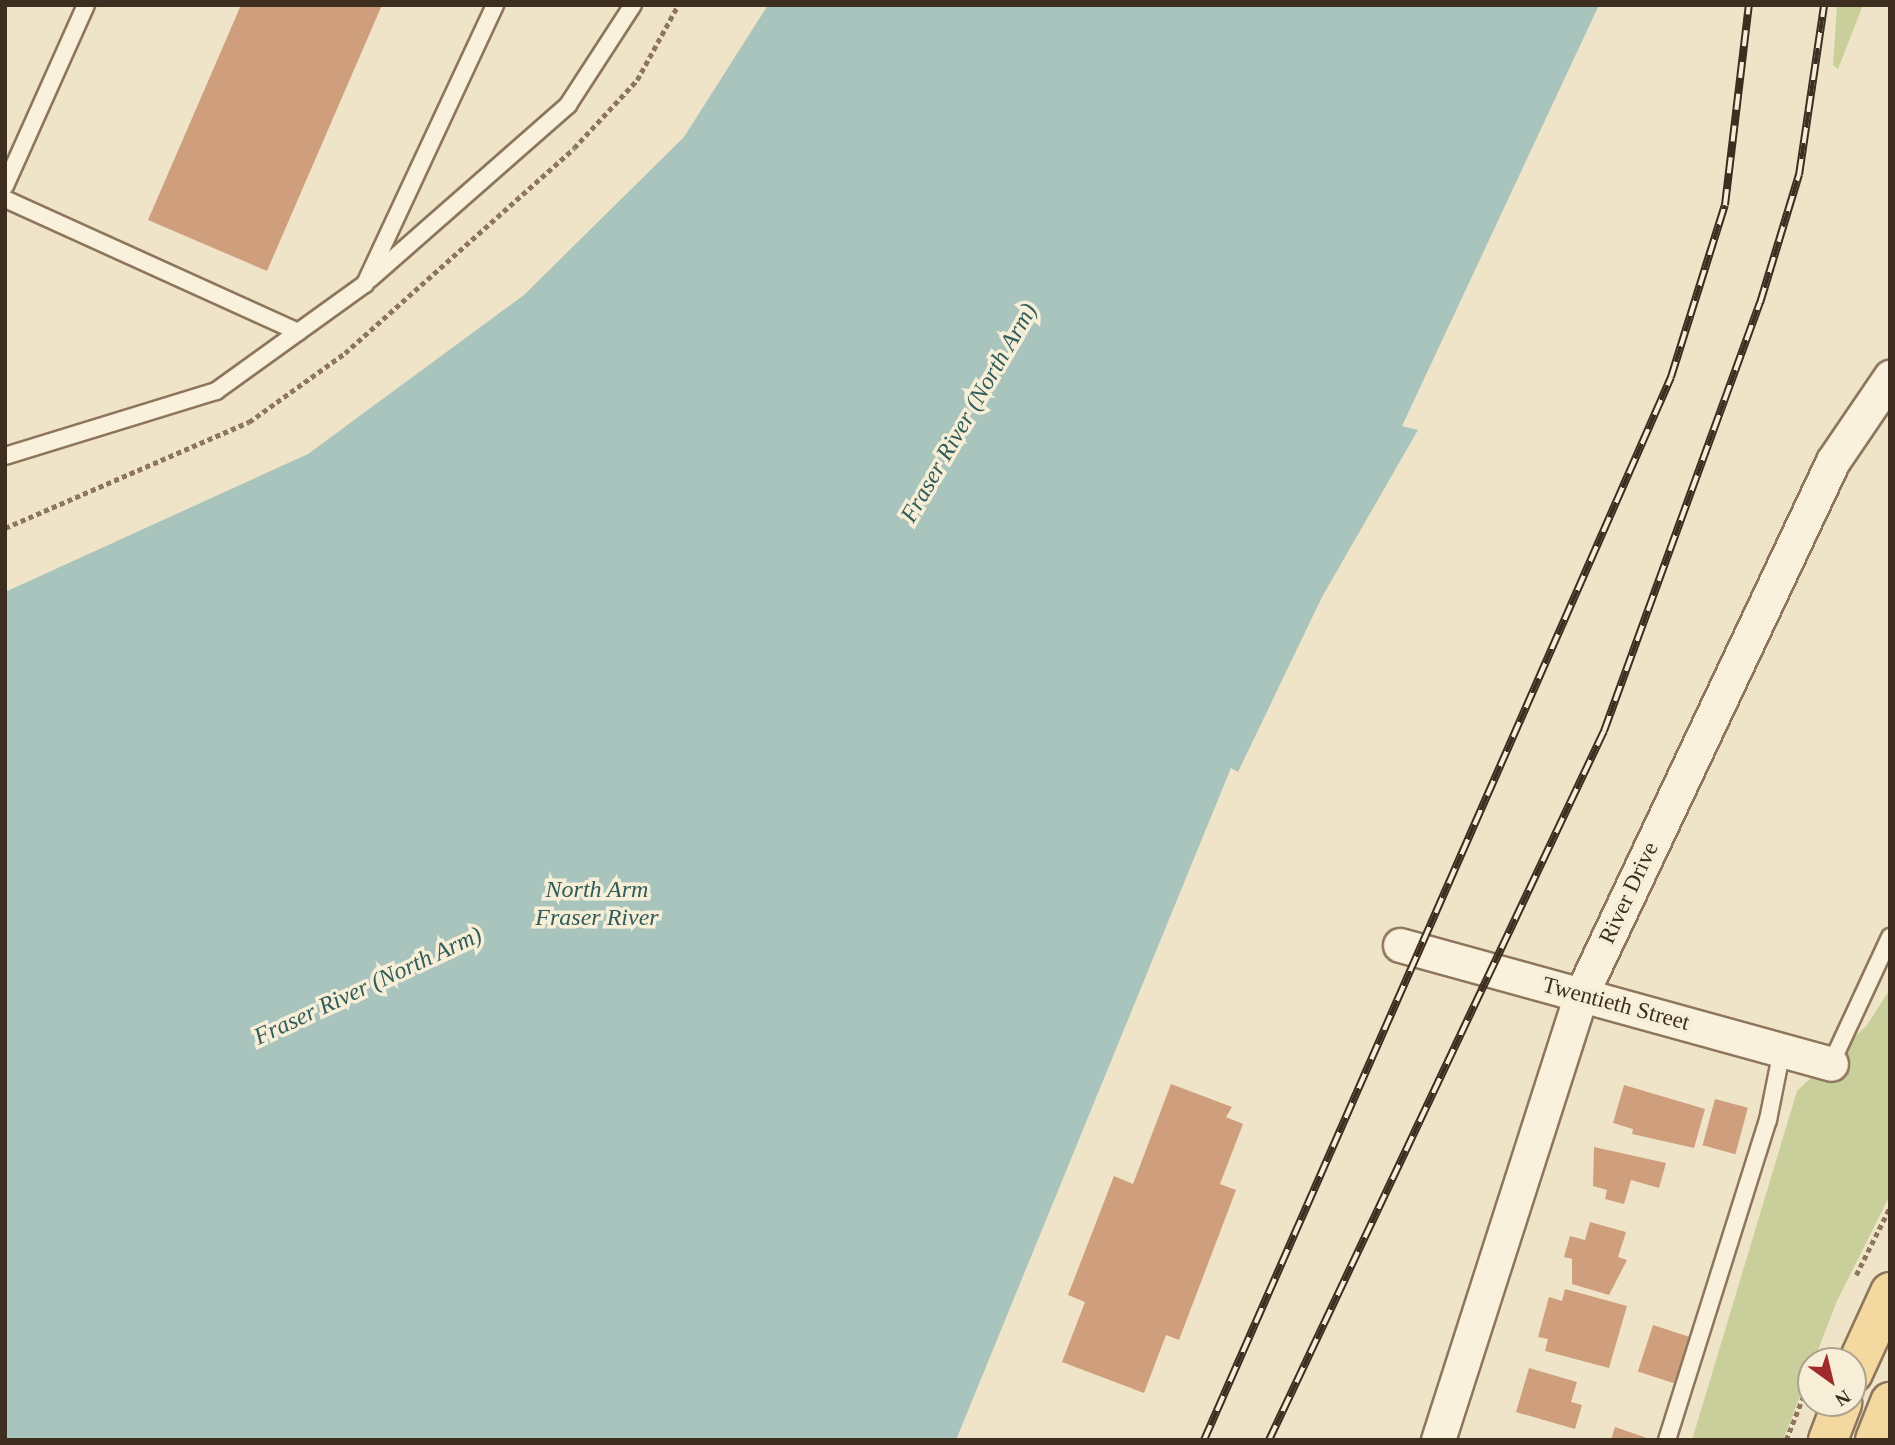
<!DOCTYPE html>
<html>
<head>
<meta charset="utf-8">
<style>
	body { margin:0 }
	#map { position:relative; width:1895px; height:1445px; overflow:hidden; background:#f0e4c8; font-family:Georgia,serif }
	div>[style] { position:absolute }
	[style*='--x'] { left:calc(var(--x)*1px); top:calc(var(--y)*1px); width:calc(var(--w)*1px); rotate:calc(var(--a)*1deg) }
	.green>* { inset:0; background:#c9cf9b }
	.water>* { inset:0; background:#a9c4bc }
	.building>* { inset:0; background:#cf9f7d; transform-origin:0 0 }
	.path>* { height:4.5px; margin-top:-2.25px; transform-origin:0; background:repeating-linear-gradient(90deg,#8d765c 0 5px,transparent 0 8.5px) }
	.roads { filter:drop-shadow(2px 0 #8d765c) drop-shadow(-2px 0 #8d765c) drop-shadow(0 2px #8d765c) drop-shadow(0 -2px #8d765c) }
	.lane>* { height:16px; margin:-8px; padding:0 8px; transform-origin:8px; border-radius:8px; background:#faf1dc }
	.street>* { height:33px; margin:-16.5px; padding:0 16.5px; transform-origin:16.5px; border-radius:16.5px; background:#faf1dc }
	.primary>* { height:38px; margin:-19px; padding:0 19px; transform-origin:19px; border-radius:19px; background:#f3d9a0 }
	.rail>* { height:8px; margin-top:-4px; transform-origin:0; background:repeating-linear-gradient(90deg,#f7eed8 0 16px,#3d2e20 0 32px); box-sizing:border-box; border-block:2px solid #3d2e20 }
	span { translate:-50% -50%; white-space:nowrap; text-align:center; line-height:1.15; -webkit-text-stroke:7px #f7eed8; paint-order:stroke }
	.street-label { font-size:23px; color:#3d2e20 }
	.water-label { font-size:24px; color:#2f5d5a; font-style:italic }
	.frame { position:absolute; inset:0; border:7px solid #3d2e20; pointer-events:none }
	.north { position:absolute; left:1797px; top:1347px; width:70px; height:70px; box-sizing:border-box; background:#f7eed8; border:2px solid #ada18e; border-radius:50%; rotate:146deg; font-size:19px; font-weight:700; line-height:28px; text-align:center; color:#3d2e20 }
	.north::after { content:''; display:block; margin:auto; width:24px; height:32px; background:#9e2a2b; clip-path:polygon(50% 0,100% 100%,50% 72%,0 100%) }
</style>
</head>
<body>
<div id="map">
	<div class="green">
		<div style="clip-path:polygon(1837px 5px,1863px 5px,1838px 69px,1833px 65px)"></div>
		<div style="clip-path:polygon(1890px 989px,1890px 1195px,1837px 1301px,1783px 1440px,1692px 1440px,1797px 1091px,1867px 1025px)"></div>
	</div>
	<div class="water">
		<div style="clip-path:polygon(768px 5px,1599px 5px,1402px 426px,1418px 430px,1322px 597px,1238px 772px,1231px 768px,956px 1440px,5px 1440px,5px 592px,308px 454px,524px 295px,684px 137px)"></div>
	</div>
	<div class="building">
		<div style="clip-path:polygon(241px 5px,382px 5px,267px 271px,148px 220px)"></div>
		<div style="clip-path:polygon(1171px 1084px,1232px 1107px,1226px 1117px,1243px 1124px,1220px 1184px,1236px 1190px,1179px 1340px,1166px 1335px,1144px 1393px,1062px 1362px,1085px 1302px,1068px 1295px,1114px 1176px,1133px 1184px)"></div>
		<div style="clip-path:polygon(1624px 1085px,1705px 1109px,1694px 1148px,1632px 1134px,1633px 1129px,1613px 1123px)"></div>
		<div style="left:1715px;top:1099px;width:34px;height:48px;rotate:15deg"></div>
		<div style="clip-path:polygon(1594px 1147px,1666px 1163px,1659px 1188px,1631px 1180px,1624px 1204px,1605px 1199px,1607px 1190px,1593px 1186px)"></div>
		<div style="clip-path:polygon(1590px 1222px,1626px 1232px,1618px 1257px,1627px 1260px,1609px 1295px,1572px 1284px,1572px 1259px,1564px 1257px,1570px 1236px,1585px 1240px)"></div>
		<div style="clip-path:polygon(1565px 1289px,1627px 1306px,1609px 1368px,1545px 1351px,1548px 1339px,1538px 1337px,1549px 1297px,1562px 1301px)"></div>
		<div style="left:1653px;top:1325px;width:38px;height:49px;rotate:18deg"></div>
		<div style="clip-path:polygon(1529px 1368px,1577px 1382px,1571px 1402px,1582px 1405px,1575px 1429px,1516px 1412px)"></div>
		<div style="clip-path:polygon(1615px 1427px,1650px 1439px,1649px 1440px,1611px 1440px)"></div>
	</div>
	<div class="path">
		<div style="--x:5;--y:528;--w:266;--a:-23.5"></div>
		<div style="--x:249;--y:422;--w:118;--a:-35.7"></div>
		<div style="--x:345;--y:353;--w:307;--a:-41.8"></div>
		<div style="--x:574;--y:148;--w:93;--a:-47.2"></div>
		<div style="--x:637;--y:80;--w:85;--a:-61.3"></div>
		<div style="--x:1856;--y:1275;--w:76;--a:-63.4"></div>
		<div style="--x:1786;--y:1440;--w:68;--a:-68.4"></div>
	</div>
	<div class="roads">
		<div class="lane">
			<div style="--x:5;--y:186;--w:198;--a:-65.9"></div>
			<div style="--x:5;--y:199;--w:322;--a:24.4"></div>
			<div style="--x:370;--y:279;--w:264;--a:-41.3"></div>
			<div style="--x:568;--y:105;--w:119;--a:-57"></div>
			<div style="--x:5;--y:456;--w:221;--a:-17.1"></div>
			<div style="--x:216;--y:391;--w:183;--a:-35.7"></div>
			<div style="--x:365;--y:284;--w:308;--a:-65"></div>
			<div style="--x:1831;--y:1064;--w:140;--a:-65.1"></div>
			<div style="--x:1667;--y:1440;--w:336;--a:-72.5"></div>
			<div style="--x:1768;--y:1120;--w:71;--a:-78.7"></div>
		</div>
		<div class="street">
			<div style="--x:1400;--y:945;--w:447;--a:15.4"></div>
			<div style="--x:1438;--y:1440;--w:467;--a:-72.2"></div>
			<div style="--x:1581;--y:995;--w:590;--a:-64.74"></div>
			<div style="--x:1833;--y:461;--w:102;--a:-55.8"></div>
		</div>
		<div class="primary">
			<div style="--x:1853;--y:1373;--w:89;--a:-65.4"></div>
			<div style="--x:1828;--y:1440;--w:40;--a:-69"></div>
			<div style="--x:1875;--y:1440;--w:41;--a:-68.5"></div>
		</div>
	</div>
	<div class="rail">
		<div style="--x:1204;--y:1440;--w:1161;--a:-66.28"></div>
		<div style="--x:1671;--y:377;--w:180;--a:-72.6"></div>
		<div style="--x:1725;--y:205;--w:201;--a:-83.2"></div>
		<div style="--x:1269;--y:1440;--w:784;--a:-64.71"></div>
		<div style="--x:1604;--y:731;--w:456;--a:-70"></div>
		<div style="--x:1760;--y:303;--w:134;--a:-73.1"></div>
		<div style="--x:1799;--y:175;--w:172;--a:-81.6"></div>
	</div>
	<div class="street-label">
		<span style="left:1629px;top:893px;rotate:-65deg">River Drive</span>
		<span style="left:1616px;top:1004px;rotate:15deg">Twentieth Street</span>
	</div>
	<div class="water-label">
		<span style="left:969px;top:413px;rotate:-60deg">Fraser River (North Arm)</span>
		<span style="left:597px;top:904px">North Arm<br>Fraser River</span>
		<span style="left:368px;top:986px;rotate:-25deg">Fraser River (North Arm)</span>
	</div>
	<div class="frame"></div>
	<div class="north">N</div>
</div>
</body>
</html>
